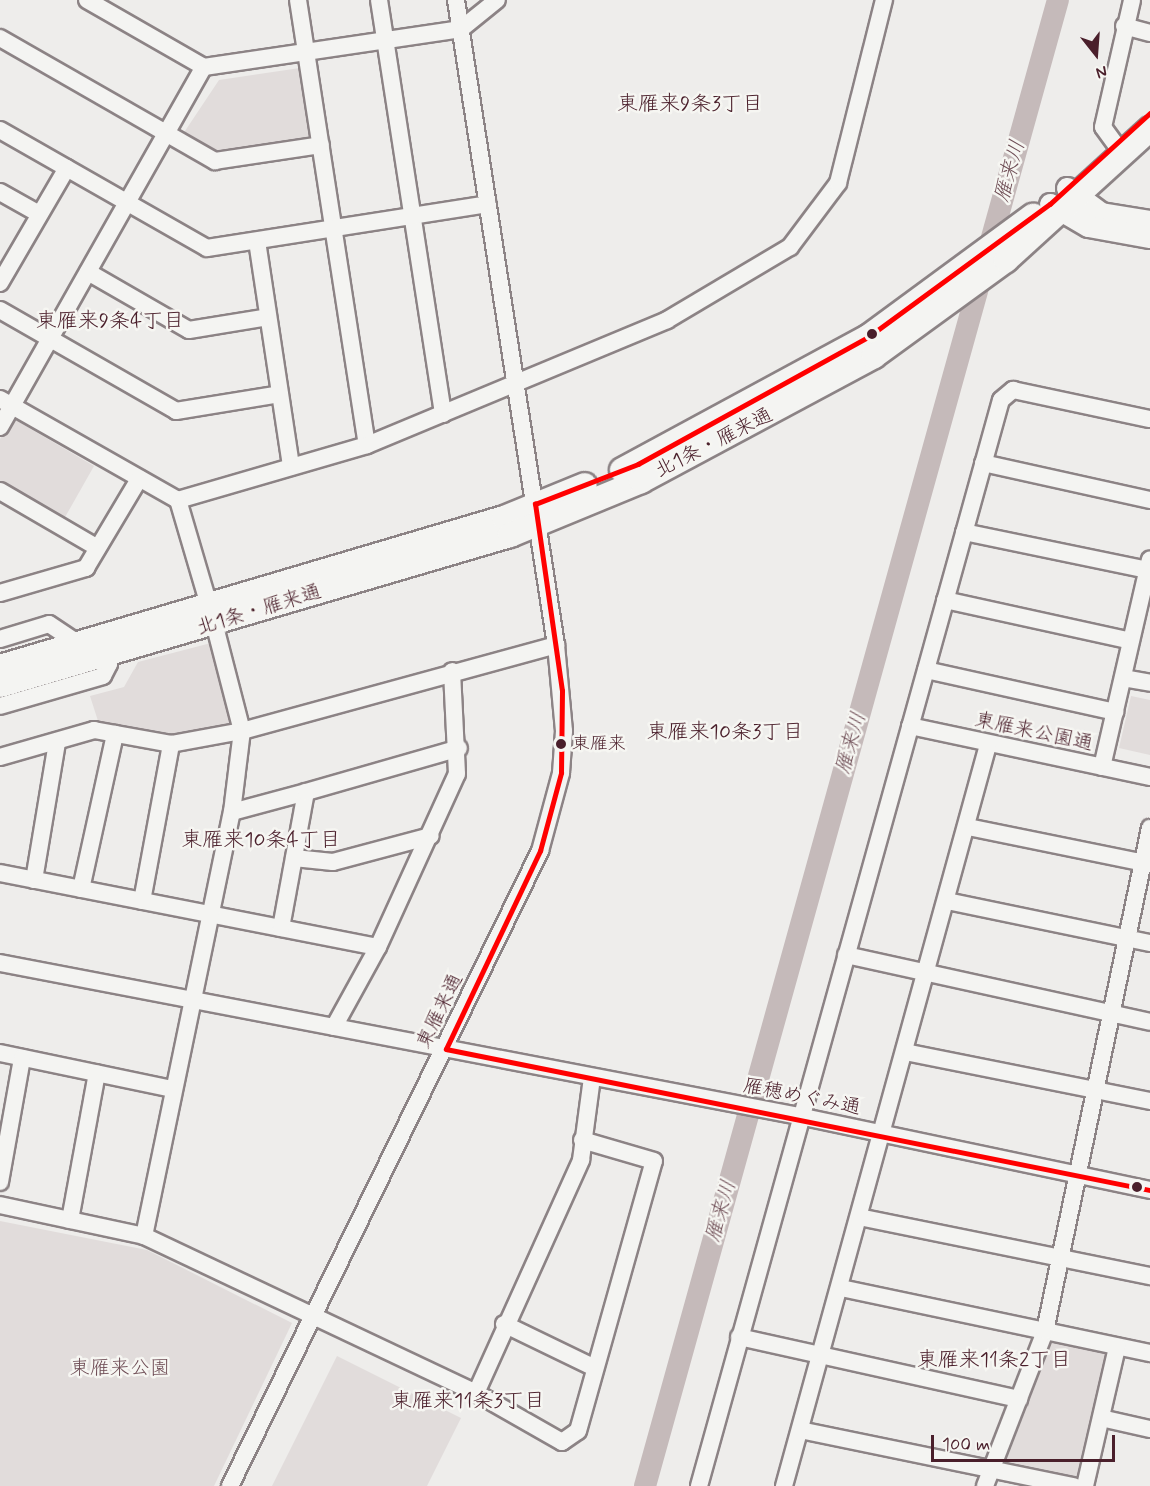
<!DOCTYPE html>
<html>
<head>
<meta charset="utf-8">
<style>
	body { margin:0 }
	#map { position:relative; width:1150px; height:1486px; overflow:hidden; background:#eeedeb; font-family:Mynerve,"Klee One",sans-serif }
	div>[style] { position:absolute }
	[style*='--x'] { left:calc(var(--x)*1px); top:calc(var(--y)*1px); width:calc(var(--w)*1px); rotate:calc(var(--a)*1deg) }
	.green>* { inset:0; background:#e1dcdb }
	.river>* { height:22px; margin:-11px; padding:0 11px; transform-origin:11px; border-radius:11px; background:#c5baba }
	.roads { filter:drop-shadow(2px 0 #8c8385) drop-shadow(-2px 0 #8c8385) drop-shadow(0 2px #8c8385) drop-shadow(0 -2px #8c8385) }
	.minor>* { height:16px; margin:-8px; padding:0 8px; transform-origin:8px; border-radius:8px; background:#f4f4f2 }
	.major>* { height:21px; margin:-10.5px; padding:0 10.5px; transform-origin:10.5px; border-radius:10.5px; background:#f4f4f2 }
	.highway>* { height:24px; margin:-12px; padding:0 12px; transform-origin:12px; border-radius:12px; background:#f4f4f2 }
	.bus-1>* { height:4.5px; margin:-2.25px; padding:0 2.25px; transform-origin:2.25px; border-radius:2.25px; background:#f00 }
	.dots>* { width:16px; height:16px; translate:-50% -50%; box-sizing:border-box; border:3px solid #f6f6f2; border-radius:50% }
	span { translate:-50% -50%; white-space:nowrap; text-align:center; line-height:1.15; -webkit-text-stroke:5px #f6f6f2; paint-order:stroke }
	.bus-label { font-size:18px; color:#4a1f2b }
	.left { translate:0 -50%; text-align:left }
	.street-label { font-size:20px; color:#4a1f2b }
	.park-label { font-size:20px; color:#6d4b54 }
	.neighbourhood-label { font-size:21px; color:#4a1f2b }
	.water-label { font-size:21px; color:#6f4e56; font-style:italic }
	.north { position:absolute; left:1066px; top:24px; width:60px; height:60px; -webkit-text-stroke:4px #f6f6f2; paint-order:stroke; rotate:163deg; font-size:16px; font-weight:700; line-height:24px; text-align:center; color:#4a1f2b }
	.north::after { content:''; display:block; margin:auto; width:21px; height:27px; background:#4a1f2b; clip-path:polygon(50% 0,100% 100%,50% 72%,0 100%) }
	.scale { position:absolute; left:931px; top:1435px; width:184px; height:27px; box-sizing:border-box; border:3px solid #4a1f2b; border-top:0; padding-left:8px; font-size:18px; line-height:21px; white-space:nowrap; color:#4a1f2b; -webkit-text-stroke:4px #f6f6f2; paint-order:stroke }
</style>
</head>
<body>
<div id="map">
	<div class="green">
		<div style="clip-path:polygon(300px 68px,311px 138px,217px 151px,183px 134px,219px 80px)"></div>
		<div style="clip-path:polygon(12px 418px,94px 466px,64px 519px,0 483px,0 439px)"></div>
		<div style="clip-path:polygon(211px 643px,234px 722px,173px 737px,98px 721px,90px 696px,124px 687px,138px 662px)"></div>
		<div style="clip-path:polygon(1131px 696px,1150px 700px,1150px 755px,1119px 748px)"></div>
		<div style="clip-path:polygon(0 1221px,147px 1250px,292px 1323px,214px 1486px,0 1486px)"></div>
		<div style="clip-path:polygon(1050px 1338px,1110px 1351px,1080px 1479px,1001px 1462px)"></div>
		<div style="clip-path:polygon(337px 1356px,461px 1418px,427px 1486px,272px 1486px)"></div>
	</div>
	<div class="river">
		<div style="--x:645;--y:1486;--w:1542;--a:-74.47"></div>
	</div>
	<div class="roads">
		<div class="minor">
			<div style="--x:87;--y:0;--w:135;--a:29.8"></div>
			<div style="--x:204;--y:67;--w:260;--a:-8.4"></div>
			<div style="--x:461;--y:29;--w:46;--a:-38.9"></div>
			<div style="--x:298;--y:0;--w:450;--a:81.2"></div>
			<div style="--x:379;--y:0;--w:419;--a:81.2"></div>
			<div style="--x:1124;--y:26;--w:27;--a:15"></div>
			<div style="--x:0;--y:38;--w:248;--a:29.8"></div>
			<div style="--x:215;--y:161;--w:107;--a:-8.6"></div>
			<div style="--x:0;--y:130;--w:238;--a:29.7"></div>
			<div style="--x:207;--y:248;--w:284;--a:-8.9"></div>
			<div style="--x:1116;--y:145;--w:22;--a:-126"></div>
			<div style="--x:1103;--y:127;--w:130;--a:-77.1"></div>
			<div style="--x:0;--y:192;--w:45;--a:29.4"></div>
			<div style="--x:257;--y:241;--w:228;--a:81.4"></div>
			<div style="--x:88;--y:272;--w:116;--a:29.9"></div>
			<div style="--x:189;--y:330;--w:80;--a:-9.3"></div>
			<div style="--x:0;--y:283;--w:133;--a:-59.8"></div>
			<div style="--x:0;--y:310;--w:203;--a:29.8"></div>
			<div style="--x:176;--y:411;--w:105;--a:-9.3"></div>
			<div style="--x:0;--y:399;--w:205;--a:29.6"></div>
			<div style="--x:178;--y:500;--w:197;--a:-16.2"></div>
			<div style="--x:367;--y:445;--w:325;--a:-22.6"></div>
			<div style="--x:667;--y:320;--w:143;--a:-30.7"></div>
			<div style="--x:790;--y:247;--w:80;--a:-53.1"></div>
			<div style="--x:838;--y:183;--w:189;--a:-75.9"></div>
			<div style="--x:0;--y:427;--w:414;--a:-60.5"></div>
			<div style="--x:983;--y:463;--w:171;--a:12.5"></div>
			<div style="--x:0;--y:491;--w:113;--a:30.2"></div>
			<div style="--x:178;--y:500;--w:109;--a:73.6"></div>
			<div style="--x:964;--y:532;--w:187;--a:11.7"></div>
			<div style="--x:0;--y:593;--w:90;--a:-16.2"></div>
			<div style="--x:86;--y:568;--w:104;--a:-59.2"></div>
			<div style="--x:945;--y:600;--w:190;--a:12.4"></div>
			<div style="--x:0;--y:639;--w:51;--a:-17"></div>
			<div style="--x:49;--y:624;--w:72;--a:33.7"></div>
			<div style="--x:109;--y:664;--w:13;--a:117"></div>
			<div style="--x:103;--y:676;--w:107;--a:163.8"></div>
			<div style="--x:926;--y:670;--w:194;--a:12.5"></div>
			<div style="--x:1123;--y:678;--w:27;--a:10"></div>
			<div style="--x:910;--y:726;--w:245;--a:12"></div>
			<div style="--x:0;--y:757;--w:98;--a:-16"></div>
			<div style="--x:94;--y:730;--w:78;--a:10.3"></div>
			<div style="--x:171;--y:744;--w:72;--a:-10.4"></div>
			<div style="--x:242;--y:731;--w:326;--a:-15.3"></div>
			<div style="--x:1102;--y:767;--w:213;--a:-77"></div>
			<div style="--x:232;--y:812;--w:77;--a:-15.1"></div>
			<div style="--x:968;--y:827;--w:186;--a:11.5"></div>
			<div style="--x:294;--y:858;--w:39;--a:6"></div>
			<div style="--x:333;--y:862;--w:101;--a:-14.9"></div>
			<div style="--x:0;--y:873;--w:385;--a:11.1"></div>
			<div style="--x:34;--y:880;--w:140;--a:-80.5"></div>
			<div style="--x:81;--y:889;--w:159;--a:-77.6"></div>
			<div style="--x:142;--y:901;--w:160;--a:-79.5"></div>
			<div style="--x:947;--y:901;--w:207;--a:11.7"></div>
			<div style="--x:281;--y:928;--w:138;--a:-79.6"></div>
			<div style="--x:306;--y:792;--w:159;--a:-16"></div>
			<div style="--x:846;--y:955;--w:311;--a:12.4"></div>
			<div style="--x:0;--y:963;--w:814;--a:10.84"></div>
			<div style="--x:799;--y:1116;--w:359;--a:11.9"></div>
			<div style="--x:334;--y:1027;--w:91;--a:-61.2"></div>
			<div style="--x:378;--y:947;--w:190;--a:-65.5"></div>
			<div style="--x:457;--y:774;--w:103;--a:-92.8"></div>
			<div style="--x:905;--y:1052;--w:250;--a:11.3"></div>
			<div style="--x:0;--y:1053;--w:176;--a:11.8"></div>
			<div style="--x:0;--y:1182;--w:126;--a:-79.9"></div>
			<div style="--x:0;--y:1205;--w:147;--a:12.1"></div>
			<div style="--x:144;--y:1236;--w:367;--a:25.3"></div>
			<div style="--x:476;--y:1393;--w:256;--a:-65.7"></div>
			<div style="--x:581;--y:1160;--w:83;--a:-82.4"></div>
			<div style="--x:859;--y:1217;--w:297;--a:11.5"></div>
			<div style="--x:70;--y:1220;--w:149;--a:-79.6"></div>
			<div style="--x:144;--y:1236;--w:433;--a:-78.3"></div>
			<div style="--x:232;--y:812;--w:82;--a:-83"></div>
			<div style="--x:242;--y:731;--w:112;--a:-104.5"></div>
			<div style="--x:841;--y:1288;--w:316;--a:11.9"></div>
			<div style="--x:504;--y:1324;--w:101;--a:25.8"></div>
			<div style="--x:739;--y:1337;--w:287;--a:12.5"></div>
			<div style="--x:476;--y:1393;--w:99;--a:29.7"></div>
			<div style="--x:562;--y:1442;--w:19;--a:-35"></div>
			<div style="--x:578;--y:1431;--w:280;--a:-74.3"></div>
			<div style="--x:654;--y:1161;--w:75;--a:-163.7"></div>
			<div style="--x:1101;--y:1418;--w:50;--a:12.7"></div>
			<div style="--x:800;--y:1430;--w:280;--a:11.6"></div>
			<div style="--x:230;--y:1486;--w:707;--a:-63.98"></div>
			<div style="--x:540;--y:851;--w:81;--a:-74.9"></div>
			<div style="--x:561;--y:773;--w:42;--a:-85.9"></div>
			<div style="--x:564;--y:731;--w:86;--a:-95.3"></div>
			<div style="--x:556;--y:645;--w:653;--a:-98.81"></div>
			<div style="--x:699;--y:1486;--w:1127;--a:-74.46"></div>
			<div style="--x:1001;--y:400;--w:16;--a:-40"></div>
			<div style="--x:1013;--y:390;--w:140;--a:12"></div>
			<div style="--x:784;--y:1486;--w:769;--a:-74.61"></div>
			<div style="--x:985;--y:1486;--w:166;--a:-68.8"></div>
			<div style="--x:1045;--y:1331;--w:514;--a:-78.21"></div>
			<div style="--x:1085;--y:1486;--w:143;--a:-77"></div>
		</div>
		<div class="major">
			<div style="--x:1067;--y:188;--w:42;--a:36.3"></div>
			<div style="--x:1101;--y:213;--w:50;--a:9.3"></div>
			<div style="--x:1050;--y:204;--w:44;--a:30.1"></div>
			<div style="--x:1088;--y:226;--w:63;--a:10.1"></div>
		</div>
		<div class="highway">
			<div style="--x:622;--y:470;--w:280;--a:-28.4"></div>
			<div style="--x:868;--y:337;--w:205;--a:-36.3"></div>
			<div style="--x:0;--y:667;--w:526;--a:-16.47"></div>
			<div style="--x:504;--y:518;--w:87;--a:-22.2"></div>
			<div style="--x:0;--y:685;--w:532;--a:-16.39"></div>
			<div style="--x:510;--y:535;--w:142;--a:-22.4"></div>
			<div style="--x:641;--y:481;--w:264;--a:-28.2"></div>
			<div style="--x:874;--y:356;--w:163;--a:-36"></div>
			<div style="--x:1006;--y:260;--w:195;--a:-42.3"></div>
		</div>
	</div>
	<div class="bus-1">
		<div style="--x:446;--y:1049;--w:219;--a:-64.6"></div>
		<div style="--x:540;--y:851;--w:81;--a:-74.9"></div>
		<div style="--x:561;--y:773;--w:82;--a:-89.3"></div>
		<div style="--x:562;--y:691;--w:189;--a:-98.2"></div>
		<div style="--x:535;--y:504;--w:110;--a:-21.2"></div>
		<div style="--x:638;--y:464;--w:263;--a:-28.9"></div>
		<div style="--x:868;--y:337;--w:225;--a:-36.2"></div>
		<div style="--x:1050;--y:204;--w:135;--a:-42.3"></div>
		<div style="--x:446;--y:1049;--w:718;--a:11.33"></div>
	</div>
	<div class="dots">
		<div style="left:872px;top:334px;background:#4a1f2b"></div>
		<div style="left:561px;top:744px;background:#4a1f2b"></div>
		<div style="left:1137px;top:1187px;background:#4a1f2b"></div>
	</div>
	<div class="bus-label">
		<span class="left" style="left:572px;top:744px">東雁来</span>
	</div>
	<div class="street-label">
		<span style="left:714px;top:443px;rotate:-27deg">北1条・雁来通</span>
		<span style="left:259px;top:610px;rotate:-17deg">北1条・雁来通</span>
		<span style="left:1034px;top:732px;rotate:12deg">東雁来公園通</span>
		<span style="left:440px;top:1011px;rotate:-64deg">東雁来通</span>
		<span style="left:802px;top:1097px;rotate:11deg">雁穂めぐみ通</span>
	</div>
	<div class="park-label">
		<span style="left:120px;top:1368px">東雁来公園</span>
	</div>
	<div class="neighbourhood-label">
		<span style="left:690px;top:104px">東雁来9条3丁目</span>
		<span style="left:110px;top:321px">東雁来9条4丁目</span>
		<span style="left:725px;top:732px">東雁来10条3丁目</span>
		<span style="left:261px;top:840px">東雁来10条4丁目</span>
		<span style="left:994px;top:1360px">東雁来11条2丁目</span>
		<span style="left:468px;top:1401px">東雁来11条3丁目</span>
	</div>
	<div class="water-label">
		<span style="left:1010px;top:171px;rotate:-74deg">雁来川</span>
		<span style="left:851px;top:743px;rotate:-74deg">雁来川</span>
		<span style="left:721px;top:1211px;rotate:-74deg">雁来川</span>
	</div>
	<div class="north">N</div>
	<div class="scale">100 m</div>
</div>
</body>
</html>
